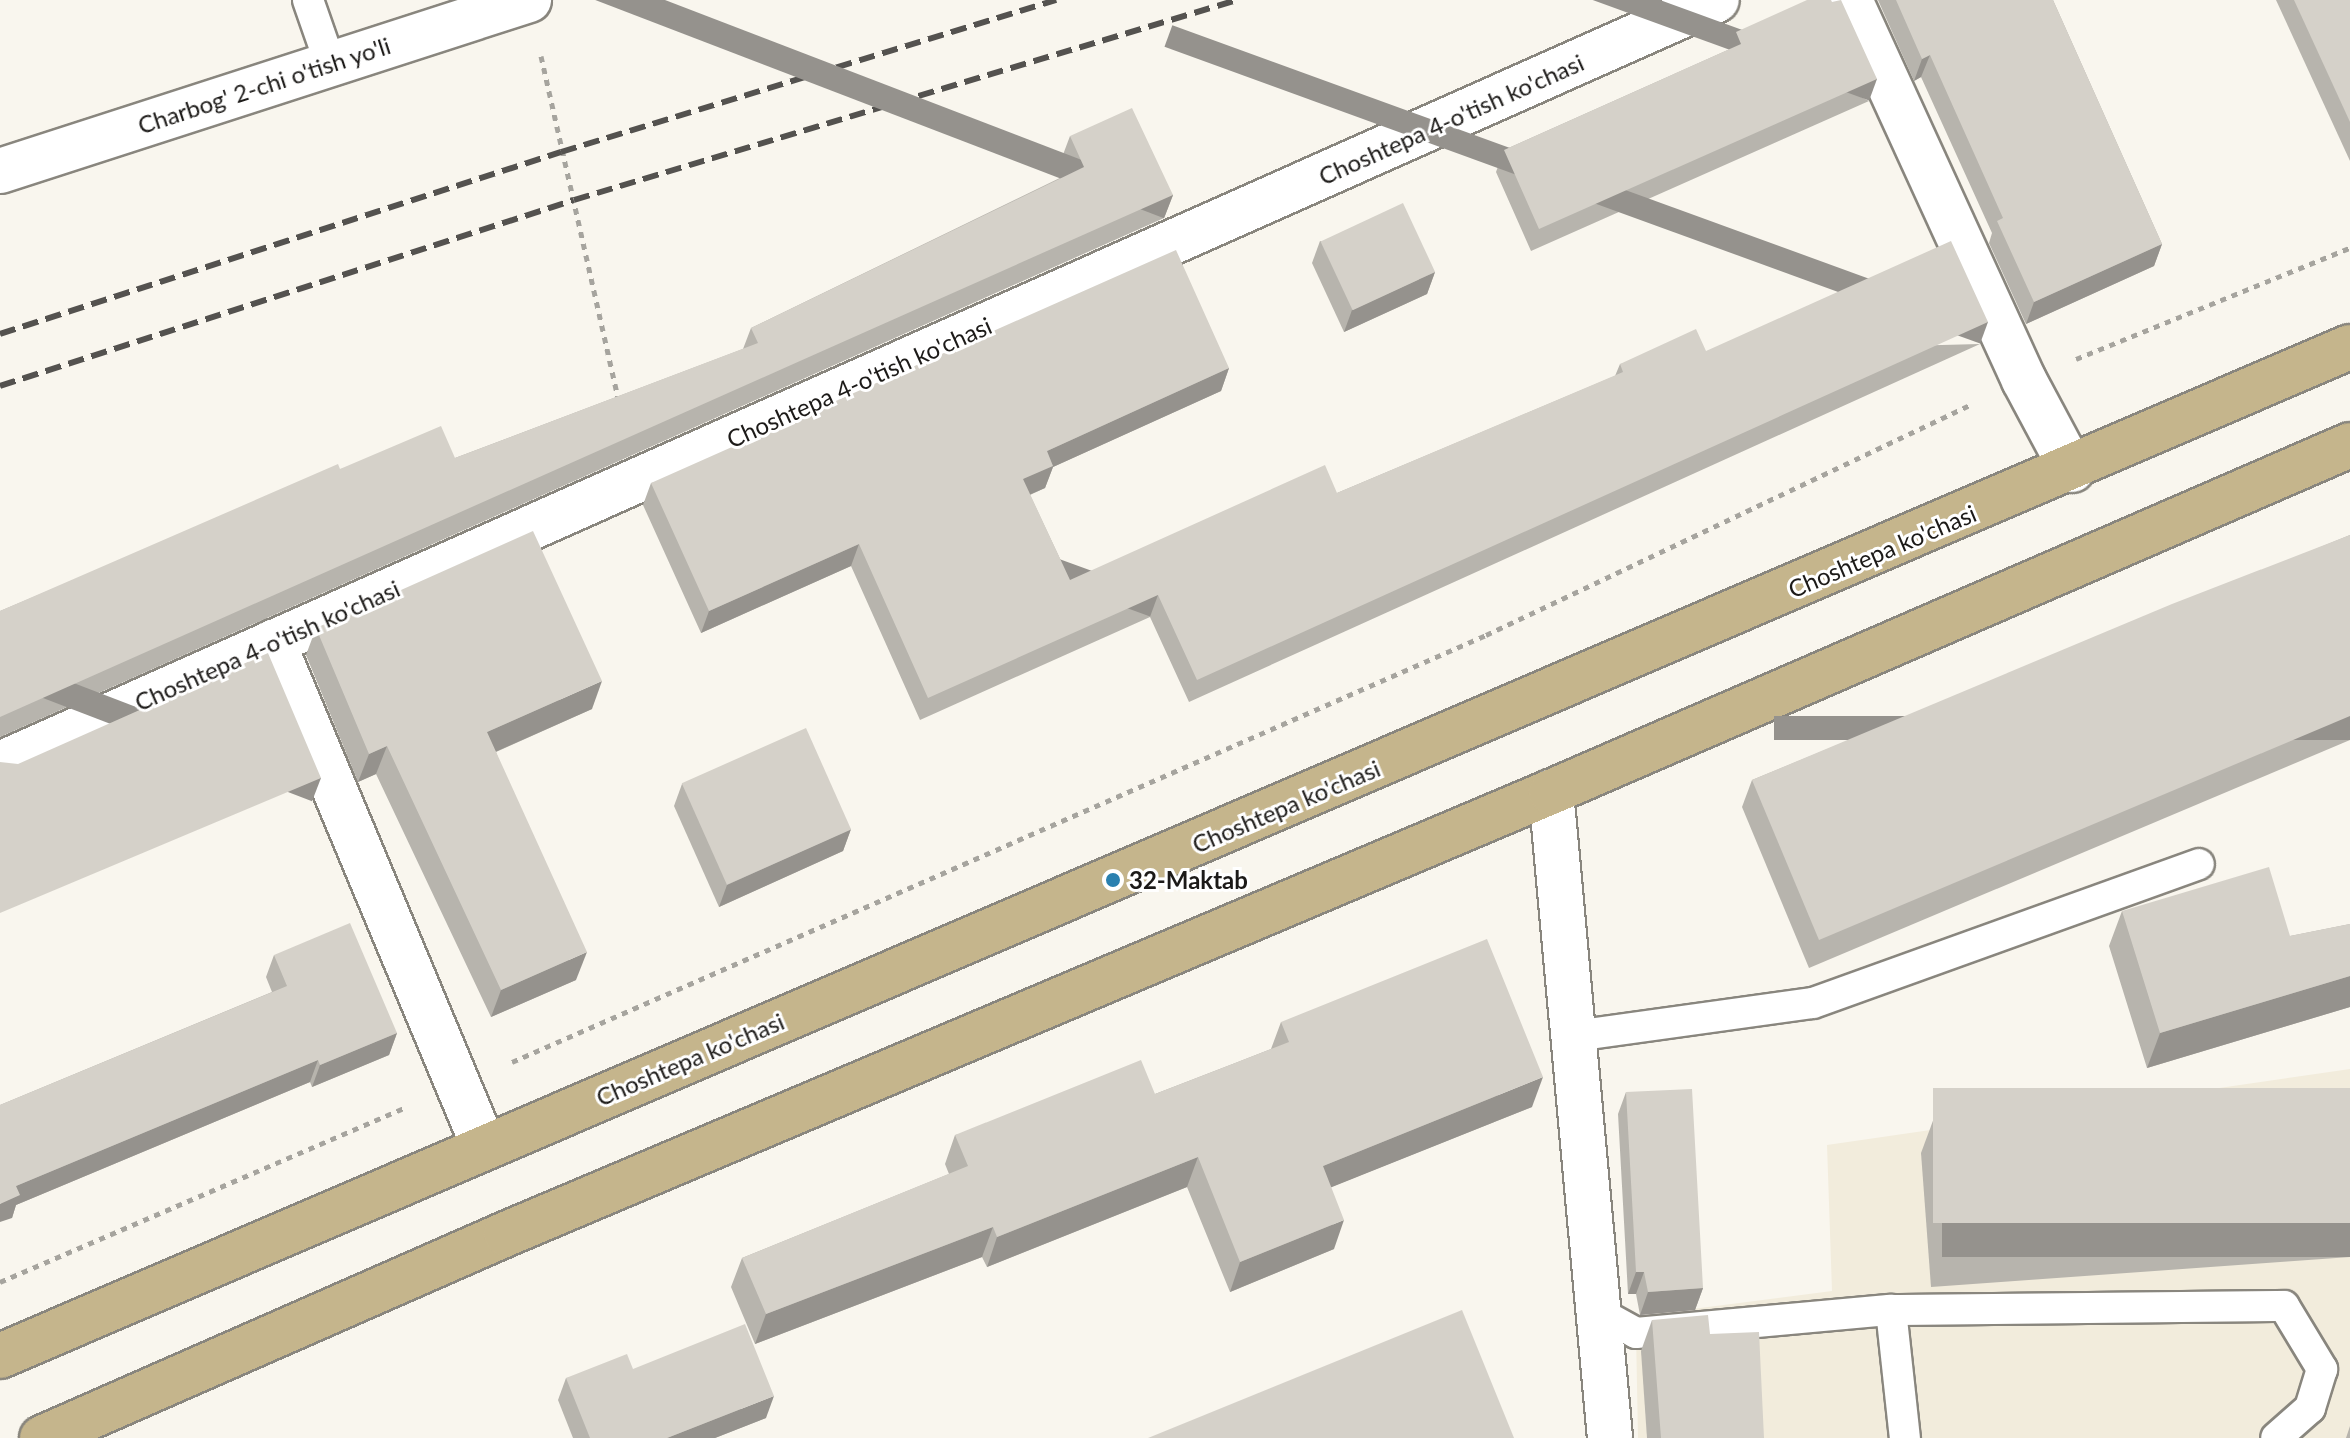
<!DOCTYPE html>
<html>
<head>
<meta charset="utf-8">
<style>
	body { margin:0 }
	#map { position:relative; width:2350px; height:1438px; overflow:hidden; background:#f9f6ee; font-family:Lato,sans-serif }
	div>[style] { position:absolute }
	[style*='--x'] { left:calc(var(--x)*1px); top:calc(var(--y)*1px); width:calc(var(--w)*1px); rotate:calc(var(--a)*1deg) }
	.built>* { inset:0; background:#f2ecdc }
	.path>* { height:5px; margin-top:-2.5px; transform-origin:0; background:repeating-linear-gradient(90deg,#a6a49e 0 6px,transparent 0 12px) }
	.roads { filter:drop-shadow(2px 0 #89867e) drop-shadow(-2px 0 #89867e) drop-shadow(0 2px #89867e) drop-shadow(0 -2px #89867e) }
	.service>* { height:30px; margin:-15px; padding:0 15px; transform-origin:15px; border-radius:15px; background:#fff }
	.minor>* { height:44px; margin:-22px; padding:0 22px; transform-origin:22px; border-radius:22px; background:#fff }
	.primary>* { height:44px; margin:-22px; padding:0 22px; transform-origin:22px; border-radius:22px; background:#c5b58c }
	.rail>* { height:6px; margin-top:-3px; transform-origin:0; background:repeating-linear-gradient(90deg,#54524f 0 16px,transparent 0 24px) }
	.wall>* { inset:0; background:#b7b4ad }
	.shaded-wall>* { inset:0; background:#95928d; transform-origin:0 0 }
	.building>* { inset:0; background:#d5d1c9; transform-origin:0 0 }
	.dots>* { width:22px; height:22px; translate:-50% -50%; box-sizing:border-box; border:4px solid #fff; border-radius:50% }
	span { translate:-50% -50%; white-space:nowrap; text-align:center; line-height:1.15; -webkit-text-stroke:6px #fff; paint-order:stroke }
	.street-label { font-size:24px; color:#1c1a18 }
	.poi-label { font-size:24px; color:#1c1a18; font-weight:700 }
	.left { translate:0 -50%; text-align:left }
</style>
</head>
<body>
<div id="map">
	<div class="built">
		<div style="clip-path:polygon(2350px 1069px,2350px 1438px,1638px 1438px,1636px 1333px,1630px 1317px,1832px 1291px,1827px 1145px)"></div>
	</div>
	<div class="path">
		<div style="--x:541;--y:56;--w:354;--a:77.3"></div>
		<div style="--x:2076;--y:359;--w:296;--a:-22.1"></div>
		<div style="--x:512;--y:1062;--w:1063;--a:-23.67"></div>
		<div style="--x:1486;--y:635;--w:538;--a:-25.42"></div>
		<div style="--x:0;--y:1282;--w:443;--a:-23.3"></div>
	</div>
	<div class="roads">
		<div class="service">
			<div style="--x:308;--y:0;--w:67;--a:70.8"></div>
			<div style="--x:1574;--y:1036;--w:241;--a:-7.9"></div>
			<div style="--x:1813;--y:1003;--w:410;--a:-19.8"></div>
			<div style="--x:1891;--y:1310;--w:129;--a:83.8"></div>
			<div style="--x:1600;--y:1313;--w:41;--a:29.1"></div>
			<div style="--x:1636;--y:1333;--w:256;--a:-5.2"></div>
			<div style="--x:1891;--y:1310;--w:393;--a:-0.6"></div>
			<div style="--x:2284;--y:1306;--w:74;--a:58.9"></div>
			<div style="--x:2322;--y:1369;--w:41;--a:107.1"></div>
			<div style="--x:2310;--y:1408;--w:45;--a:138.6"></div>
		</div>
		<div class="minor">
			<div style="--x:1850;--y:0;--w:418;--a:65.4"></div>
			<div style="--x:2024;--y:380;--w:102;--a:61.9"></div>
			<div style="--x:0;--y:171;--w:556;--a:-17.91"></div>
			<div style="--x:273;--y:642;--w:547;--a:67.32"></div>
			<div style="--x:0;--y:764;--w:1879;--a:-23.99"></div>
			<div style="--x:1551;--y:792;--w:649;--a:84.78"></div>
		</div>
		<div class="primary">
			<div style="--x:0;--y:1356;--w:2557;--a:-23.24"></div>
			<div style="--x:42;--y:1438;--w:507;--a:-23.73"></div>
			<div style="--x:506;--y:1234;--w:1135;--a:-22.93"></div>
			<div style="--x:1551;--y:792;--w:871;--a:-23.47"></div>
		</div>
	</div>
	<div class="rail">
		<div style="--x:0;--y:334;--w:590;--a:-17.97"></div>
		<div style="--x:561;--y:152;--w:518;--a:-17.07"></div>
		<div style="--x:0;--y:386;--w:603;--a:-17.95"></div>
		<div style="--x:574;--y:200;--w:693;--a:-16.79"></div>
	</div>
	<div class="wall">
		<div style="clip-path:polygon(1878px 0,2053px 0,2162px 244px,2154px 266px,2026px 324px,1989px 243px,1992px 233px,1921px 77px,1914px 81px)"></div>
		<div style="clip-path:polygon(2276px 0,2350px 0,2350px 161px)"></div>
		<div style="clip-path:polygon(1736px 32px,1869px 101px,1531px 251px,1496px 172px,1504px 150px,1730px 49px)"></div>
		<div style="clip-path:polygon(1070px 136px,1173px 195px,1164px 218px,0 737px,0 611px,340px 469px,455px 458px,743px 349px,751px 328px,1068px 174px,1061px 160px)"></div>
		<div style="clip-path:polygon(1320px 241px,1435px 272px,1427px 294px,1344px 332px,1312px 263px)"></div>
		<div style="clip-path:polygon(1980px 344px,1189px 702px,1150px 617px,920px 720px,851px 566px,701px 633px,643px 505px,651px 483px,1229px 368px,1221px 391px,1053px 467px,1045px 488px,1030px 495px,1070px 580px,1337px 493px,1615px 376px,1620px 364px,1706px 351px)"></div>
		<div style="clip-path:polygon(2350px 535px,2350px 740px,1809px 968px,1742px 807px,1752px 780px)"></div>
		<div style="clip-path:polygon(316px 628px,592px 709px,496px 752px,576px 980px,491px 1017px,376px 774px,358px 782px,306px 655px)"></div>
		<div style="clip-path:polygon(682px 784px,851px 829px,843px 851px,719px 907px,674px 806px)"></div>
		<div style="clip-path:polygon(2122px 911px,2290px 936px,2350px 924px,2350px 1007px,2147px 1068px,2109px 946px)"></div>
		<div style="clip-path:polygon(274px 955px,397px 1033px,389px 1055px,312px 1087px,310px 1082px,16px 1205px,12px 1218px,0 1105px,272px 992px,266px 977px)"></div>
		<div style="clip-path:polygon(1281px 1022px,1532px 1107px,1331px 1187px,1334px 1249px,1230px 1292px,1187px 1187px,987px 1267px,982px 1257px,755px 1344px,731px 1287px,742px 1258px,949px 1174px,945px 1164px,955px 1135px,1155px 1094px,1271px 1049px)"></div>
		<div style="clip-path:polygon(2350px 1088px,2350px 1257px,1931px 1287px,1921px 1153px,1934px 1118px)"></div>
		<div style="clip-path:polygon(1626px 1092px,1703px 1288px,1695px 1310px,1640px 1315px,1636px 1294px,1628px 1294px,1618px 1114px)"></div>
		<div style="clip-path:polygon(1652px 1320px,1710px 1334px,1764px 1438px,1647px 1438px,1641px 1351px)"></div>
		<div style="clip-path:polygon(633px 1369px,766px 1418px,715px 1438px,573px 1438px,558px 1400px,566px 1378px)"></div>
		<div style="clip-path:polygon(2350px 1426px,2350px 1438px,2346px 1438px)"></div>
	</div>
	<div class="shaded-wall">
		<div style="clip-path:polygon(1930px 55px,1921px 77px,1914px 81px,1922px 59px)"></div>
		<div style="left:1877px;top:79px;width:23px;height:370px;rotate:110deg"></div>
		<div style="left:1173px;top:195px;width:25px;height:1284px;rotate:111deg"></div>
		<div style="clip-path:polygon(2162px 244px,2154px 266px,2026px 324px,2034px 302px)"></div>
		<div style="clip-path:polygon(1435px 272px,1427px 294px,1344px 332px,1352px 310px)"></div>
		<div style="left:1988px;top:322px;width:23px;height:868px;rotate:110deg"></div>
		<div style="clip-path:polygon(1229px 368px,1221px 391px,1053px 467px,1045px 488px,1015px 501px,1023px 479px,1047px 451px)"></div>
		<div style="clip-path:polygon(859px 544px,851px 566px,701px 633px,709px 611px)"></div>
		<div style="left:1158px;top:595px;width:23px;height:252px;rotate:110deg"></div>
		<div style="clip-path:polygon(602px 681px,592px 709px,477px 760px,487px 732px)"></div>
		<div style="left:2350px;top:716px;width:24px;height:576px;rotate:90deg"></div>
		<div style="clip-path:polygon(387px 746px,376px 774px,358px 782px,369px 754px)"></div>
		<div style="left:321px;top:778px;width:25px;height:348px;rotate:111deg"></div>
		<div style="clip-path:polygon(851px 829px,843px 851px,719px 907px,727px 885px)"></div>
		<div style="clip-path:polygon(587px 952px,576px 980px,491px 1017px,501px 990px)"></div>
		<div style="clip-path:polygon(2350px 976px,2350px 1007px,2147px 1068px,2160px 1033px)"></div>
		<div style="clip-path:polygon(397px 1033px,389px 1055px,312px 1087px,320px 1065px)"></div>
		<div style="clip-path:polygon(318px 1060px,310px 1082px,16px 1205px,12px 1218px,0 1222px,0 1204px,16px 1186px)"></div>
		<div style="clip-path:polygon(1543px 1077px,1532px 1107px,1312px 1195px,1323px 1166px)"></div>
		<div style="clip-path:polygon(1198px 1157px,1187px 1187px,987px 1267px,997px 1237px)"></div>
		<div style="clip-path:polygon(1344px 1220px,1334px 1249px,1230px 1292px,1240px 1262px)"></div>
		<div style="left:2350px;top:1223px;width:34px;height:408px;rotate:90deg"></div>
		<div style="clip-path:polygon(993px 1227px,982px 1257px,755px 1344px,766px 1314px)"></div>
		<div style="clip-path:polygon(1636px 1272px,1644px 1272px,1636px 1294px,1628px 1294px)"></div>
		<div style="clip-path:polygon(1703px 1288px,1695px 1310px,1640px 1315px,1648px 1292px)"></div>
		<div style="clip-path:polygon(774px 1396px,766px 1418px,715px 1438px,667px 1438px)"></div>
	</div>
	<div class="building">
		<div style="clip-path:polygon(1807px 0,1831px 0,1832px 2px,1841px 0,1877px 79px,1539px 229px,1504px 150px,1741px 44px,1736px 32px)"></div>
		<div style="clip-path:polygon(1896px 0,2053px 0,2162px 244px,2034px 302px,1997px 221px,2003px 218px,1930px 55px,1922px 59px)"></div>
		<div style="clip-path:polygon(2294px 0,2350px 0,2350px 122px)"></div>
		<div style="clip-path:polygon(1132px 108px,1173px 195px,0 717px,0 611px,338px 464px,340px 469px,441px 426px,455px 458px,758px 343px,751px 328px,1084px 167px,1070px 136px)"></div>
		<div style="left:1403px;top:203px;width:76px;height:91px;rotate:65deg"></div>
		<div style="clip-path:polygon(1951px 241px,1988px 322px,1197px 680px,1158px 595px,928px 698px,859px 544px,709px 611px,651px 483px,1176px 250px,1229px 368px,1047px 451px,1053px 466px,1023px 479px,1070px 580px,1325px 465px,1337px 493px,1623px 372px,1620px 364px,1696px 329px,1706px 351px)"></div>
		<div style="clip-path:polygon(533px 531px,602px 681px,487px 732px,587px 952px,501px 990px,387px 746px,369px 754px,316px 628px)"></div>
		<div style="clip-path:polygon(2350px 535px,2350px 716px,1819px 940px,1752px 780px,2172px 604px)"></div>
		<div style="clip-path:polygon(268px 653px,321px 778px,0 913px,0 762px,18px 764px)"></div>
		<div style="left:806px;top:728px;width:111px;height:136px;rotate:66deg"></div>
		<div style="clip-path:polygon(2269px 867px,2290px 936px,2350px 924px,2350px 976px,2160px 1033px,2122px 911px)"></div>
		<div style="clip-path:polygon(350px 923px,397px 1033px,320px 1065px,318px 1060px,16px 1186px,20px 1195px,0 1204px,0 1105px,287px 986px,274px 955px)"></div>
		<div style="clip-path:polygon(1487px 939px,1543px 1077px,1323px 1166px,1344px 1220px,1240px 1262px,1198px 1157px,997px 1237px,993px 1227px,766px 1314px,742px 1258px,968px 1166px,955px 1135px,1141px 1060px,1155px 1094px,1289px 1042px,1281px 1022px)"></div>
		<div style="left:2350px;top:1088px;width:135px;height:417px;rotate:90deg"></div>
		<div style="clip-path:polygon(1692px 1089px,1703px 1288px,1648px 1292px,1644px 1272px,1636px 1272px,1626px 1092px)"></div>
		<div style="clip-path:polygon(1462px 1310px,1514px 1438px,1148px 1438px)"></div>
		<div style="clip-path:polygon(1708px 1315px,1710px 1334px,1759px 1332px,1764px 1438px,1661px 1438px,1652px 1320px)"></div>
		<div style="clip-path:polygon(745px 1324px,774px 1396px,667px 1438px,590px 1438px,566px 1378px,627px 1354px,633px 1369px)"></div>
	</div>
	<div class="dots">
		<div style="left:1113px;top:880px;background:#2a80af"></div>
	</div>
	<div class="street-label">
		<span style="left:264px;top:85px;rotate:-18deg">Charbog' 2-chi o'tish yo'li</span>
		<span style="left:1451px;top:119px;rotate:-24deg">Choshtepa 4-o'tish ko'chasi</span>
		<span style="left:859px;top:382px;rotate:-24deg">Choshtepa 4-o'tish ko'chasi</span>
		<span style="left:1882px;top:551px;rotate:-23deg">Choshtepa ko'chasi</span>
		<span style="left:267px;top:645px;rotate:-24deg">Choshtepa 4-o'tish ko'chasi</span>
		<span style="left:1286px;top:806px;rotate:-23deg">Choshtepa ko'chasi</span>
		<span style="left:690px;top:1059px;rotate:-23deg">Choshtepa ko'chasi</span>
	</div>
	<div class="poi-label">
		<span class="left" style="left:1129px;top:880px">32-Maktab</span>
	</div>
</div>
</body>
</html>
